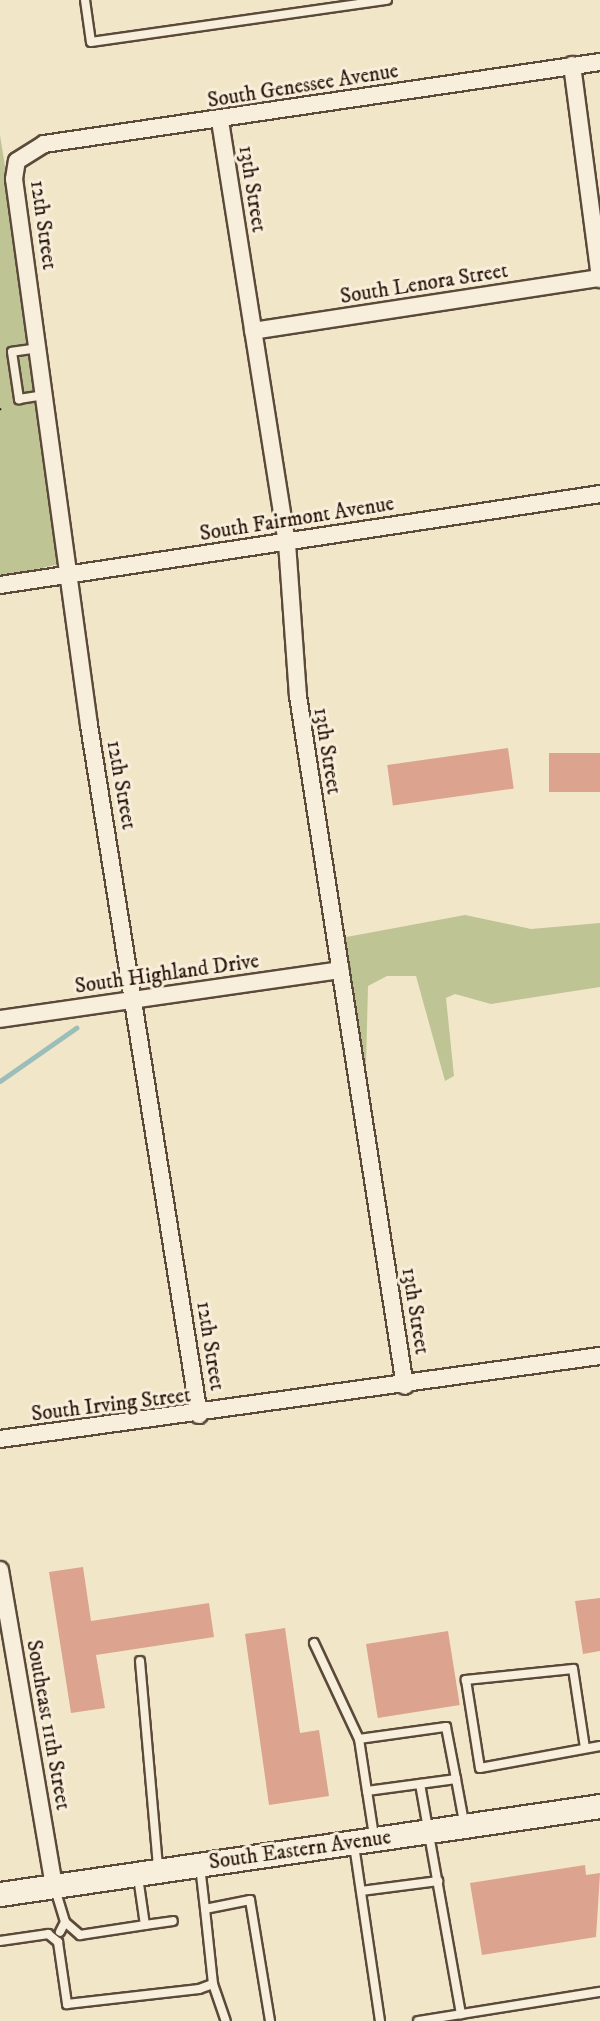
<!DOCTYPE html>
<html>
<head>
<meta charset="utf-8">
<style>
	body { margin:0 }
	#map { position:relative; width:600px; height:2021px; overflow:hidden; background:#f2e6c8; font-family:"IM FELL DW Pica",serif }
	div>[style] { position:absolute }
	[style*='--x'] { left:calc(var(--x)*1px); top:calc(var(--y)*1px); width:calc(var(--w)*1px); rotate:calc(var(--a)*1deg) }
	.green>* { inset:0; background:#bec494 }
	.stream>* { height:4.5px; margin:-2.25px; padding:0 2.25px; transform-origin:2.25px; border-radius:2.25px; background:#9cbeba }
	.building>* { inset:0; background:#dca38f; transform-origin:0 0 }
	.path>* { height:2.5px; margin-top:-1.25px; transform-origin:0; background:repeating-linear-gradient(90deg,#29150b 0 5px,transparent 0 8.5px) }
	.roads { filter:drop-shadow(2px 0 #5b493a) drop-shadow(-2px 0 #5b493a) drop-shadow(0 2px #5b493a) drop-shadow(0 -2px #5b493a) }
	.lane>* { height:8px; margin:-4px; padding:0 4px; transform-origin:4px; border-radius:4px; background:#f7efdb }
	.street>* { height:16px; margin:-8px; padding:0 8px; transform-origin:8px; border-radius:8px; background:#f7efdb }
	.secondary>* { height:23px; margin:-11.5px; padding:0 11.5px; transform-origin:11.5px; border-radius:11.5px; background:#f7efdb }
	span { translate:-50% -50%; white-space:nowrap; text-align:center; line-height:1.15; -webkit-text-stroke:6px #f7efdb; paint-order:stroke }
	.street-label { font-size:21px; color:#29150b }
</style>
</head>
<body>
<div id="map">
	<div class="green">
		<div style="clip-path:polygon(0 135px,45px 415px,59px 564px,0 578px)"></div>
		<div style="clip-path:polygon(465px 915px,531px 929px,600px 923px,600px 987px,491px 1004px,455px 994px,446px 998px,454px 1076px,445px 1081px,416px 976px,387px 976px,368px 986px,366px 1067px,341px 938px)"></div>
	</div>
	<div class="stream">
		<div style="--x:0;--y:1081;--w:93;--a:-34.9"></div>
	</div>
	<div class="building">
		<div style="left:508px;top:748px;width:41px;height:122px;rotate:82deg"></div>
		<div style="left:600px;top:753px;width:39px;height:51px;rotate:90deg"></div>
		<div style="clip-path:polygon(83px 1567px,91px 1621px,209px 1603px,214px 1637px,96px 1655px,105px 1708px,71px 1713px,49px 1572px)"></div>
		<div style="clip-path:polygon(600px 1598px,600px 1651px,583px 1654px,575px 1601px)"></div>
		<div style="clip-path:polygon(285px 1628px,300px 1733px,319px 1730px,329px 1796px,269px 1805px,245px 1634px)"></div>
		<div style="left:448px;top:1631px;width:75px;height:83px;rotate:81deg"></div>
		<div style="clip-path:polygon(585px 1865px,586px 1875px,600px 1873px,596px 1937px,482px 1955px,470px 1883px)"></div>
	</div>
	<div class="path">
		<div style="--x:0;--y:408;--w:2;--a:90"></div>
	</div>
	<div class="roads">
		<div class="lane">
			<div style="--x:85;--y:0;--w:42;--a:81.9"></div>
			<div style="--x:91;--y:42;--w:299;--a:-8.1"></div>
			<div style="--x:39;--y:348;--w:27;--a:172"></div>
			<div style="--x:12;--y:352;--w:48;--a:81.5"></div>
			<div style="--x:19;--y:399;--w:24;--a:-9"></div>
			<div style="--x:314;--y:1643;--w:106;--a:64.9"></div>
			<div style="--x:359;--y:1739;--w:53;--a:81.3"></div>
			<div style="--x:140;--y:1661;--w:208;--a:85"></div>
			<div style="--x:359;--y:1739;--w:88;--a:-7.9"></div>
			<div style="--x:446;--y:1727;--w:53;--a:79.1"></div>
			<div style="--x:585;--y:1748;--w:80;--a:-98.6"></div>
			<div style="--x:573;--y:1669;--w:108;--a:174.1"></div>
			<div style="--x:466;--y:1680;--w:89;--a:81"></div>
			<div style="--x:480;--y:1768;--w:122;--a:-10.4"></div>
			<div style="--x:420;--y:1784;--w:234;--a:79.9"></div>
			<div style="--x:374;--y:1836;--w:46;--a:-98.8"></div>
			<div style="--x:367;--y:1791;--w:90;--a:-7.7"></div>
			<div style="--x:456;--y:1779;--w:44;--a:79.5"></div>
			<div style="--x:354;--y:1845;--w:178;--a:81.6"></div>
			<div style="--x:200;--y:1866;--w:43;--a:83.4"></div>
			<div style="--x:55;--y:1889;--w:34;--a:73"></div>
			<div style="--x:65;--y:1922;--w:11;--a:117"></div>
			<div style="--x:361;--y:1891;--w:78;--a:-7.4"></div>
			<div style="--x:65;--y:1922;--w:20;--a:41"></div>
			<div style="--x:80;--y:1935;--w:66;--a:-8.7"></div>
			<div style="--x:145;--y:1925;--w:49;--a:-98.3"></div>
			<div style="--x:145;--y:1925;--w:28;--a:-8"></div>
			<div style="--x:0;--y:1941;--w:49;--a:-8.3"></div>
			<div style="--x:48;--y:1934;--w:13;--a:39"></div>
			<div style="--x:58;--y:1942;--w:63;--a:81.7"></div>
			<div style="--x:67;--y:2004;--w:133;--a:-6.5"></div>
			<div style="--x:199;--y:1989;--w:15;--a:-20"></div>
			<div style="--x:213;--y:1984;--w:75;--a:-96.1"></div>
			<div style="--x:205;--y:1909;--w:46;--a:-11.3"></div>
			<div style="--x:250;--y:1900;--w:123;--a:80.6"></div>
			<div style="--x:213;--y:1984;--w:39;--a:71"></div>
			<div style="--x:418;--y:2021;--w:184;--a:-9.1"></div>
		</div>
		<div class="street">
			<div style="--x:572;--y:65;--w:216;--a:82.5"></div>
			<div style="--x:220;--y:121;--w:427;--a:81"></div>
			<div style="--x:287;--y:543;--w:153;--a:85.9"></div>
			<div style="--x:298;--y:696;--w:698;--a:81.19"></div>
			<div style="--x:253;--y:331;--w:351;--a:-8.7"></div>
			<div style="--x:0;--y:585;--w:607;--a:-8.62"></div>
			<div style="--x:0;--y:1019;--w:344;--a:-8.2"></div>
			<div style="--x:199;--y:1415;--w:699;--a:-99.06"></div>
			<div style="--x:89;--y:725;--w:551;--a:-97.82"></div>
			<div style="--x:14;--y:179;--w:18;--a:-81"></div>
			<div style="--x:17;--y:161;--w:32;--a:-32"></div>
			<div style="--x:44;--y:144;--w:562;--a:-8.39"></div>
			<div style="--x:0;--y:1439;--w:606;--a:-7.88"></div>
			<div style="--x:0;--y:1570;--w:321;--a:80.3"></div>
		</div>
		<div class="secondary">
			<div style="--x:0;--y:1894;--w:606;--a:-8.34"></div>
		</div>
	</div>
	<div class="street-label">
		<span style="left:303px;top:86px;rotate:-9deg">South Genessee Avenue</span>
		<span style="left:252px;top:189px;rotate:81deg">13th Street</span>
		<span style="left:43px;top:225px;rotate:82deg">12th Street</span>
		<span style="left:424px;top:284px;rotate:-9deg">South Lenora Street</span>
		<span style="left:297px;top:519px;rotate:-9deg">South Fairmont Avenue</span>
		<span style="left:327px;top:751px;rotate:81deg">13th Street</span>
		<span style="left:121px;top:785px;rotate:80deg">12th Street</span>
		<span style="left:167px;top:974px;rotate:-8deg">South Highland Drive</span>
		<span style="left:415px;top:1311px;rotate:81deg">13th Street</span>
		<span style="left:210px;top:1346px;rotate:81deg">12th Street</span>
		<span style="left:111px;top:1405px;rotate:-7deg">South Irving Street</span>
		<span style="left:48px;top:1725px;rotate:80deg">Southeast 11th Street</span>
		<span style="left:300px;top:1850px;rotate:-8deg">South Eastern Avenue</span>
	</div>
</div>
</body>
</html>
